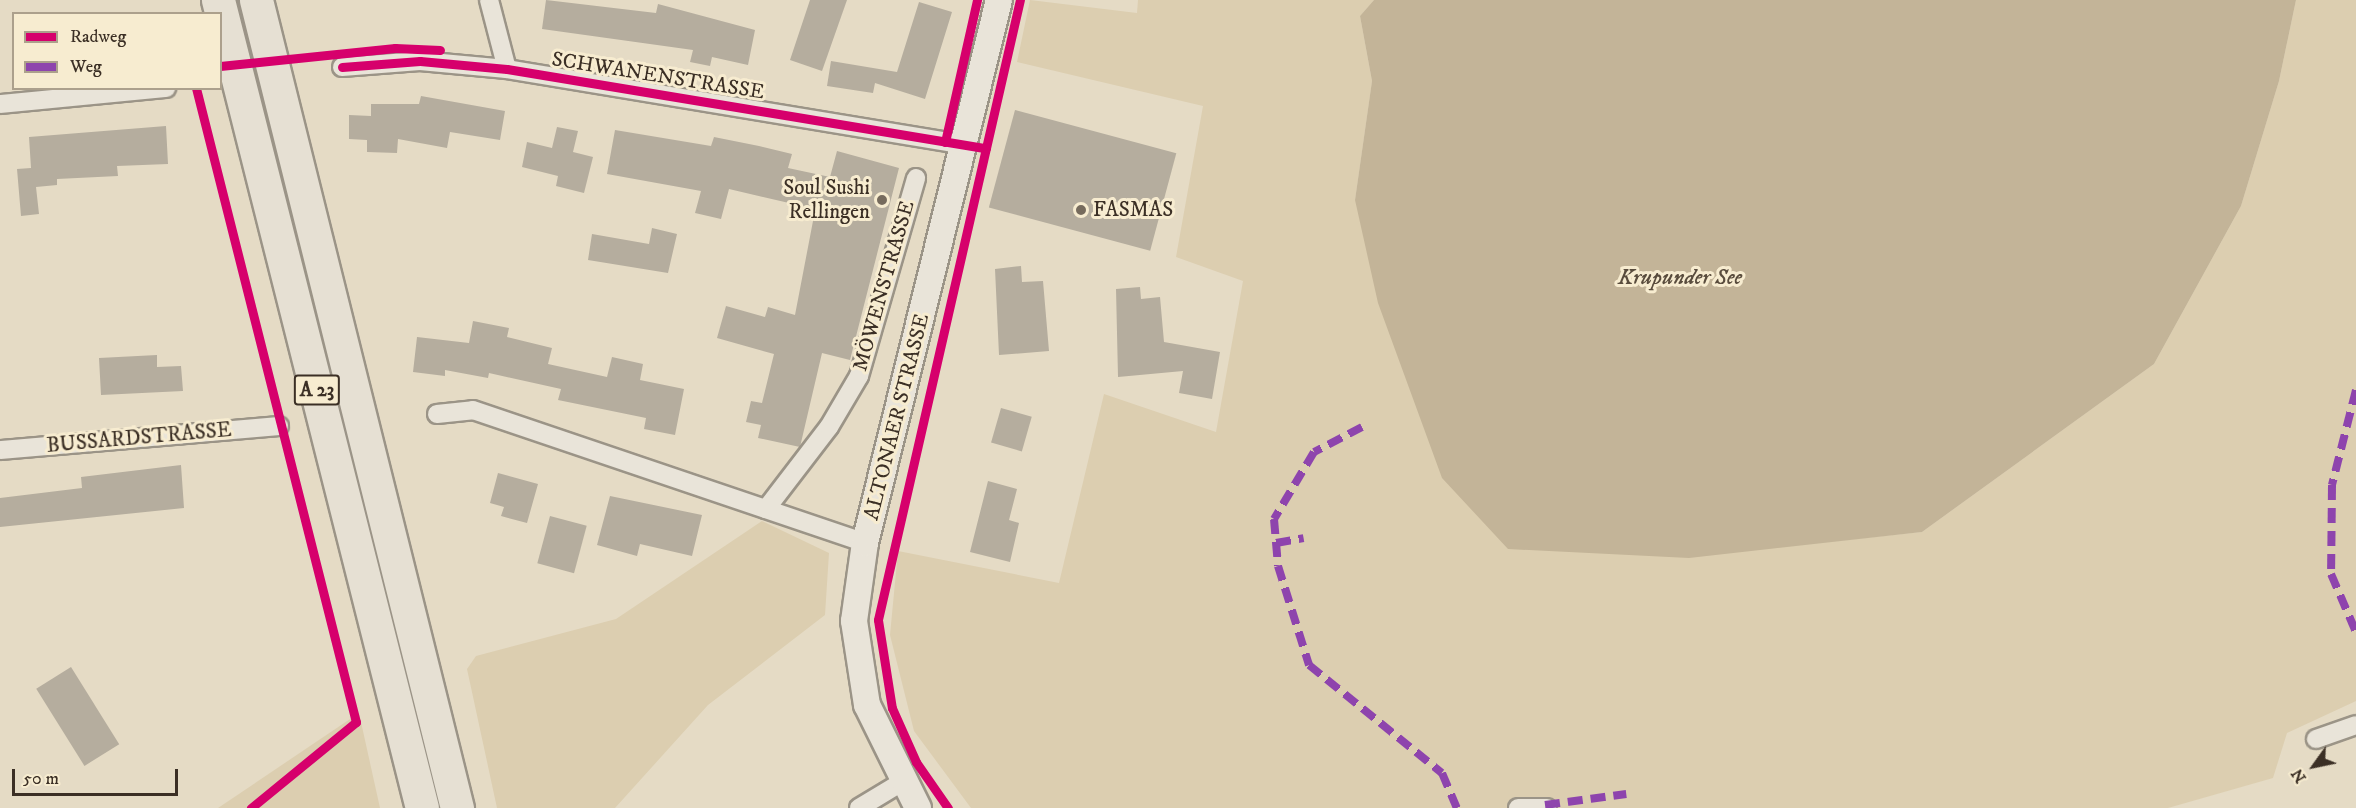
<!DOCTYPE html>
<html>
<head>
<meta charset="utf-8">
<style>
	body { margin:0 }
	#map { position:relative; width:2356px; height:808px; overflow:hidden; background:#e5dbc5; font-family:"IM FELL DW Pica",serif }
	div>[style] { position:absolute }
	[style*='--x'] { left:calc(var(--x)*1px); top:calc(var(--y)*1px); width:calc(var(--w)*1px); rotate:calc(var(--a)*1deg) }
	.green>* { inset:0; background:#dcceb0 }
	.water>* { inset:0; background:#c3b498 }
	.building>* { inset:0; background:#b5ad9e; transform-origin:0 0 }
	.roads { filter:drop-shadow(2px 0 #9b9487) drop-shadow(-2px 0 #9b9487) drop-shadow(0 2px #9b9487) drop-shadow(0 -2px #9b9487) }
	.minor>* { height:18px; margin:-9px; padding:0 9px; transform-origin:9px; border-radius:9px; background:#e9e4d9 }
	.secondary>* { height:26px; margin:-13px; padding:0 13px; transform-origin:13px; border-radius:13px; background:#e9e4d9 }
	.motorway>* { height:33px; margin:-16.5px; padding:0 16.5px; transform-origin:16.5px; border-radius:16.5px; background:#e6e0d3 }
	.quiet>* { height:8px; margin-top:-4px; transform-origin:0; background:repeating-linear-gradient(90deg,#8e44ad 0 15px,transparent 0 23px) }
	.cycleway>* { height:9px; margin:-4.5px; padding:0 4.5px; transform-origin:4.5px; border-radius:4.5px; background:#d6006c }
	.dots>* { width:16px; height:16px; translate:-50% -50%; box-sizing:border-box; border:3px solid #f7ecd0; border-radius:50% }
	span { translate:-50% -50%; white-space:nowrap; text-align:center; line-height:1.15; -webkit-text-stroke:6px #f7ecd0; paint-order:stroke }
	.shield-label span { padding:2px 4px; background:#f7ecd0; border:2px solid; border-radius:4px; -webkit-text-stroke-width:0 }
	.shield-label { font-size:20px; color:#3b2f25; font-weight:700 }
	.street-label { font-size:21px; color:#3b2f25 }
	.poi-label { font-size:21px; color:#3b2f25 }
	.right { translate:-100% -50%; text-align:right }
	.left { translate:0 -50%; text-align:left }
	.water-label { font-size:22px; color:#594c3d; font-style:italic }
	.legend { position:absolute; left:12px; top:12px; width:210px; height:78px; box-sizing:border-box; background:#f7ecd0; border:2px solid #aca08c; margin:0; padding:8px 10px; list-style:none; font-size:18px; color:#3b2f25 }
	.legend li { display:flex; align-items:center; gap:12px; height:30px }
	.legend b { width:30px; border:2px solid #aca08c }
	.north { position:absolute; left:2284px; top:736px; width:60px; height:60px; -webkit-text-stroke:4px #f7ecd0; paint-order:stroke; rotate:237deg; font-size:16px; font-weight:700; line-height:24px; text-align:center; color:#3b2f25 }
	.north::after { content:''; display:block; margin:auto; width:21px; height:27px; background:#3b2f25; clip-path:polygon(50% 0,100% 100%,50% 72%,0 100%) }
	.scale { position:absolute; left:12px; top:769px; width:166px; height:27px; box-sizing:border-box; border:3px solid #3b2f25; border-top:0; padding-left:8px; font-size:18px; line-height:21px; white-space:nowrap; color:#3b2f25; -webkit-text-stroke:4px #f7ecd0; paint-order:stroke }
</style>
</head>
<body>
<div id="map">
	<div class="green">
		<div style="clip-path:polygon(1030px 0,1137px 13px,1138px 0,1374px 0,1360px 16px,1372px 81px,1355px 200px,1825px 542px,1922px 532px,2154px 364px,2241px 206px,2279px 81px,2296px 0,2356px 0,2356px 701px,2287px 733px,2273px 778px,2168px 808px,971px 808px,914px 731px,890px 635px,898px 551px,1059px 583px,1104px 394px,1216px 432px,1243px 281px,1176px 257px,1203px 106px,1017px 62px)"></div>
		<div style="clip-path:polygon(762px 521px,829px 553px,825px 615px,708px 705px,615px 808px,497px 808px,467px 669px,476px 656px,616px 619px)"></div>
		<div style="clip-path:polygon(359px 713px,380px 808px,218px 808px)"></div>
	</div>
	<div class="water">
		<div style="clip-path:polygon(1374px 0,2296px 0,2279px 81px,2241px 206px,2154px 364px,1922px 532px,1689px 558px,1508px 549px,1442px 478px,1378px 303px,1355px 200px,1372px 81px,1360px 16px)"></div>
	</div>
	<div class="building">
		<div style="clip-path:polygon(546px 0,656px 13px,658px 4px,755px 30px,748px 65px,712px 57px,710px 66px,690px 62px,693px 50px,542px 29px)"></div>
		<div style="clip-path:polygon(810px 0,847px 0,822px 71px,790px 60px)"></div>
		<div style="clip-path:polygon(919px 2px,952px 12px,925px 99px,875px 83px,873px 93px,827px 86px,831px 61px,897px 72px)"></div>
		<div style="clip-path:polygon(421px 96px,505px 111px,500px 140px,450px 132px,447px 148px,398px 139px,397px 153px,367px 152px,367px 140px,349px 139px,349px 115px,371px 116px,371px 104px,419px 104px)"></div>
		<div style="left:1015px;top:110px;width:167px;height:101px;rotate:15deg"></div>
		<div style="clip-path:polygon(166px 126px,168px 164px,117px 166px,118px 176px,57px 179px,57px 185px,36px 187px,39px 214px,21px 216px,17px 169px,31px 168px,29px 137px)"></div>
		<div style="clip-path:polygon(557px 127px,578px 131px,573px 152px,593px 157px,584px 193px,556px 186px,558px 176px,522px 167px,527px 142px,552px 148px)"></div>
		<div style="clip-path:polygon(615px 130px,711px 146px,714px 137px,759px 146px,792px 154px,788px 168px,830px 177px,837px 151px,899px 168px,850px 360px,822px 353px,800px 447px,758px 438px,761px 425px,746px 422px,751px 401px,762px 403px,774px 354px,717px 338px,726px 306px,765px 317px,768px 307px,795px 315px,813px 221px,799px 218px,802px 206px,729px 189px,721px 219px,695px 213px,701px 191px,607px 174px)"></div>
		<div style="clip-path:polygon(652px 228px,677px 234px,668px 273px,588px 260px,592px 234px,649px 244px)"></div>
		<div style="clip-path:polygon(1021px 266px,1022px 282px,1043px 281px,1049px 351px,999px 355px,995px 269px)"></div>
		<div style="clip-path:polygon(1140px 287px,1141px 299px,1160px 297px,1164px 342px,1220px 352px,1212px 399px,1179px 393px,1183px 371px,1118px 377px,1116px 289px)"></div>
		<div style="clip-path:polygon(473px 321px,509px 328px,507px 337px,552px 348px,548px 364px,607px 377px,612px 357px,643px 364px,640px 380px,684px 389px,675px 435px,644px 429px,646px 418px,558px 400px,561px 389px,489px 373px,488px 378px,445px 370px,445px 376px,413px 372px,417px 337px,469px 343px)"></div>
		<div style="clip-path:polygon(157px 355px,157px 367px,181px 366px,183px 391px,101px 395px,99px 358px)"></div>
		<div style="left:1001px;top:408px;width:32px;height:36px;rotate:16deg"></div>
		<div style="clip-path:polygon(181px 465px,184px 508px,0 527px,0 498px,82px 488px,81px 477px)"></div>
		<div style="clip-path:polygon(498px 473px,538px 484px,527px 523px,501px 516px,504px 507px,490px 503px)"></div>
		<div style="clip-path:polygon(988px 481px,1017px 489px,1009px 520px,1019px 523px,1010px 562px,970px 552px)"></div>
		<div style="clip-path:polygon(610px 496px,702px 515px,692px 556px,640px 544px,637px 556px,597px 545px)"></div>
		<div style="left:550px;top:516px;width:38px;height:49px;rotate:15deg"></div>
		<div style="left:71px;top:667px;width:91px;height:41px;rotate:58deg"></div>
	</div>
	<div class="roads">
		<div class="minor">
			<div style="--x:489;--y:0;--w:71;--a:75.4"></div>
			<div style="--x:342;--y:67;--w:78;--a:-4.4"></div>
			<div style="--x:420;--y:61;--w:87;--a:5.3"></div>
			<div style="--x:507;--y:69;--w:464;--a:9.4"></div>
			<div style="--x:0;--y:104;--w:167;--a:-5.5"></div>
			<div style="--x:437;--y:414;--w:36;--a:-6"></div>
			<div style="--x:473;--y:410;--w:414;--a:18.7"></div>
			<div style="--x:0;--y:450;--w:280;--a:-4.9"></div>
			<div style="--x:766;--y:509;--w:103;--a:-52.5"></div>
			<div style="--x:829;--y:427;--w:59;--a:-59.5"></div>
			<div style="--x:859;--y:376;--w:206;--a:-73.9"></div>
			<div style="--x:2316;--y:739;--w:42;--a:-19.3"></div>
			<div style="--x:859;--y:808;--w:50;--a:-31.2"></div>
			<div style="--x:1518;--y:808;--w:29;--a:0"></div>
		</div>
		<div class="secondary">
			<div style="--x:918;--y:808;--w:115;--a:-116.3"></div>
			<div style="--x:867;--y:705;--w:85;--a:-98.8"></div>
			<div style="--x:854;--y:621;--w:79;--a:-82"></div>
			<div style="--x:865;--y:543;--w:559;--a:-76.14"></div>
		</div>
		<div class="motorway">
			<div style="--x:218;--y:0;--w:833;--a:75.83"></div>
			<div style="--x:256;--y:0;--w:833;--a:76.03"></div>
		</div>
	</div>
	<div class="quiet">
		<div style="--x:2356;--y:390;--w:98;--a:104.2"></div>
		<div style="--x:2332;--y:485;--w:89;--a:90.6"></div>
		<div style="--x:2331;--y:574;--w:63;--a:66.7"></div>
		<div style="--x:1362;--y:427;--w:54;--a:152.5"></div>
		<div style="--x:1314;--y:452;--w:78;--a:120.8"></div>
		<div style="--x:1274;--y:519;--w:47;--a:85.1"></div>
		<div style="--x:1278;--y:566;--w:104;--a:72.6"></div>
		<div style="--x:1309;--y:665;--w:171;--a:39.1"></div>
		<div style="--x:1442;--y:773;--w:38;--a:67"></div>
		<div style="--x:1276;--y:543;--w:28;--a:-10"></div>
		<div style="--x:1545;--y:805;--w:82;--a:-7.7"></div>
	</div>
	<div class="cycleway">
		<div style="--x:220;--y:66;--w:176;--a:-5.9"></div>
		<div style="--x:395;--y:48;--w:45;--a:2.5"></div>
		<div style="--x:342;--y:67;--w:78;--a:-4.4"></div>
		<div style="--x:420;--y:61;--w:87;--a:5.3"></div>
		<div style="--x:507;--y:69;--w:485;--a:9.4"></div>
		<div style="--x:986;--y:148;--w:484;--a:102.9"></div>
		<div style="--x:878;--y:620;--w:89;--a:81"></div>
		<div style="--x:892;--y:708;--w:59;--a:66"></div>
		<div style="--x:916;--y:762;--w:56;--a:55.2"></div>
		<div style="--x:196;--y:88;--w:654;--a:75.84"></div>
		<div style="--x:356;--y:722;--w:136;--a:140.7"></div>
		<div style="--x:945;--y:142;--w:146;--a:-77.3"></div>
		<div style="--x:986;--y:148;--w:152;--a:-77.1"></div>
	</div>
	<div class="dots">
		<div style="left:882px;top:200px;background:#766b5d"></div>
		<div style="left:1081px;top:210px;background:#766b5d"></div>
	</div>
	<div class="shield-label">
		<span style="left:317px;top:390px">A 23</span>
	</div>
	<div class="street-label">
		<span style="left:658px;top:76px;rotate:9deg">SCHWANENSTRASSE</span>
		<span style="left:884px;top:286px;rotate:-74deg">MÖWENSTRASSE</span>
		<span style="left:897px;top:417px;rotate:-76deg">ALTONAER STRASSE</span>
		<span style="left:139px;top:438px;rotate:-5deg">BUSSARDSTRASSE</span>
	</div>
	<div class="poi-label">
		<span class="right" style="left:870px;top:200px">Soul Sushi<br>Rellingen</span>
		<span class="left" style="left:1093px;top:210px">FASMAS</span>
	</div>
	<div class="water-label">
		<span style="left:1680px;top:278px">Krupunder See</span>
	</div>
	<ul class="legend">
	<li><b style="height:8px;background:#d6006c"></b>Radweg</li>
	<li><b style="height:8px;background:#8e44ad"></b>Weg</li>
	</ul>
	<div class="north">N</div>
	<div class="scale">50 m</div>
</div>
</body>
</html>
